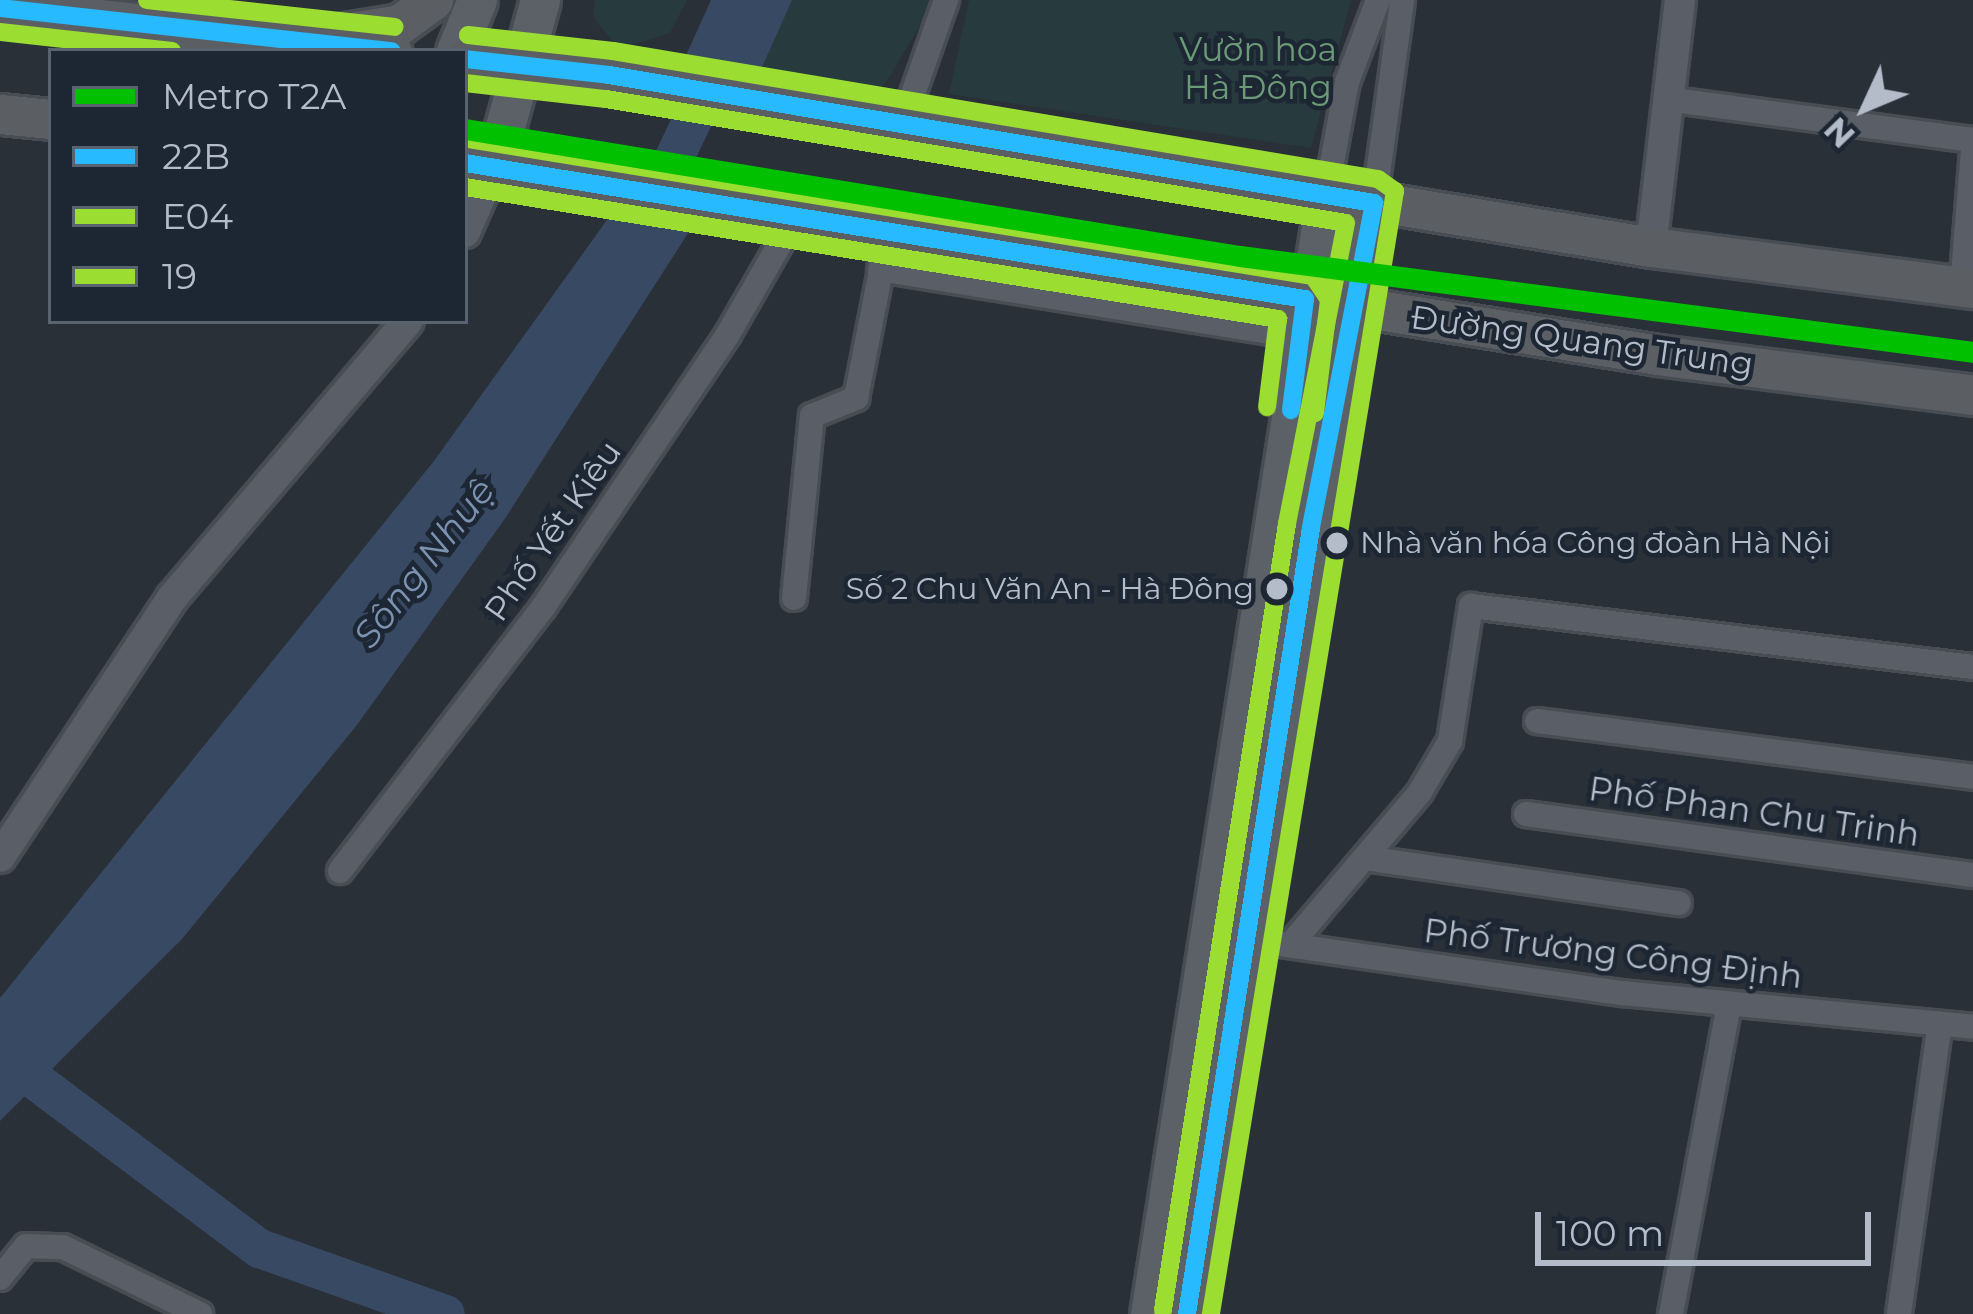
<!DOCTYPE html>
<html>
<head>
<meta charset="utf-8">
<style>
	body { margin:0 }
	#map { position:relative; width:1973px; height:1314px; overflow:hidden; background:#2a3038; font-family:Montserrat,sans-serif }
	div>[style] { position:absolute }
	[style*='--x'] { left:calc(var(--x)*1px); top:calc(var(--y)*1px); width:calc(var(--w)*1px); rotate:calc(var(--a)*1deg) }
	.green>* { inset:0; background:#273a3e }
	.water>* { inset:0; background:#384963 }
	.river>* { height:39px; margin:-19.5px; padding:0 19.5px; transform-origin:19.5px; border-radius:19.5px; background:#384963 }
	.roads { filter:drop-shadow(3px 0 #484c53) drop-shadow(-3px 0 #484c53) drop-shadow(0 3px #484c53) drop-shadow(0 -3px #484c53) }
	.minor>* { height:24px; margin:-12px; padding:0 12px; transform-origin:12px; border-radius:12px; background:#5a5e66 }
	.tertiary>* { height:30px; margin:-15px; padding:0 15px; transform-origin:15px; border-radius:15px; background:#5a5e66 }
	.primary>* { height:39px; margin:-19.5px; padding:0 19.5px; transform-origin:19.5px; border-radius:19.5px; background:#5c6168 }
	.trunk>* { height:39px; margin:-19.5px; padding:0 19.5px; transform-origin:19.5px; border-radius:19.5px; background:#5b5f64 }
	.bus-1>* { height:18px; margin:-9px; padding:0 9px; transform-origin:9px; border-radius:9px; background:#27baff }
	.bus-2>* { height:18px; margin:-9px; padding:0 9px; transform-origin:9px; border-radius:9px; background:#9cdd31 }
	.bus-3>* { height:18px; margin:-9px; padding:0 9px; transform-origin:9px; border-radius:9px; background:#9cdd31 }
	.metro-1>* { height:21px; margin:-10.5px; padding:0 10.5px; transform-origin:10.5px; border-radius:10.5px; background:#00c000 }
	.dots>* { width:33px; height:33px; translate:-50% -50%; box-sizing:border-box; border:6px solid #1d2633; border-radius:50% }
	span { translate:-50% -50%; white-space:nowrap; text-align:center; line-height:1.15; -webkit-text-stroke:9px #1d2633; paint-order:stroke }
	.bus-label { font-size:30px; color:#b4bcc9 }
	.left { translate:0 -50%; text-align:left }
	.right { translate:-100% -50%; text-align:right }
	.park-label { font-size:33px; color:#6b9a76 }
	.street-label { font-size:33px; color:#b4bcc9 }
	.water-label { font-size:36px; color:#7c92b1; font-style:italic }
	.legend { position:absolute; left:48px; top:48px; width:420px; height:276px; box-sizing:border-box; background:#1d2633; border:3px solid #59626f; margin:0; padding:15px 21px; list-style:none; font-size:36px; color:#b4bcc9 }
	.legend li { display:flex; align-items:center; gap:24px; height:60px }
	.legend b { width:60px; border:3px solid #59626f }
	.north { position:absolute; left:1805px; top:48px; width:120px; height:120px; -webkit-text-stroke:9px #1d2633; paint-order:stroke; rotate:226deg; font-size:33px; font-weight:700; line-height:48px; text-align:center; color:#b4bcc9 }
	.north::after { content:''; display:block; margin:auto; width:42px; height:54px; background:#b4bcc9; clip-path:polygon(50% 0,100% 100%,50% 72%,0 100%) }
	.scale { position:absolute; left:1535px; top:1212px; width:336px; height:54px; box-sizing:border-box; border:6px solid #b4bcc9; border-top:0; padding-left:15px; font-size:36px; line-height:42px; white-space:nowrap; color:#b4bcc9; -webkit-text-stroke:9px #1d2633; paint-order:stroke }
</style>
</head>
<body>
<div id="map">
	<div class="green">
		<div style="clip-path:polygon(595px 0,687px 0,670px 33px,619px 49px,593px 17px)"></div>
		<div style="clip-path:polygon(786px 0,935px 0,887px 81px,874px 95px,836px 104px,769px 89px,756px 76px)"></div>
		<div style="clip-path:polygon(969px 0,1351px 0,1311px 148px,949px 94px)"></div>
	</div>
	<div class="water">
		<div style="clip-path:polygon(711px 0,792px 0,750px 94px,674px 82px)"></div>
		<div style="clip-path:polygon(622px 199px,701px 213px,504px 520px,357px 725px,182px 939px,0 1121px,0 998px,434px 461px)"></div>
	</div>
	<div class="river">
		<div style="--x:643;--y:222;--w:246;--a:-64.5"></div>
		<div style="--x:3;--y:1056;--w:320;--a:36.9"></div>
		<div style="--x:259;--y:1248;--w:197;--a:19.5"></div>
	</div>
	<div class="roads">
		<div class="minor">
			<div style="--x:1666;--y:99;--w:310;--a:7.6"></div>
			<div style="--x:902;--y:125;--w:133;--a:-70.6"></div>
			<div style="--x:1326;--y:195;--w:115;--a:-79.5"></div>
			<div style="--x:1347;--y:82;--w:88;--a:-69.3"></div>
			<div style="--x:1374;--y:203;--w:205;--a:-82.1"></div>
			<div style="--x:880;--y:269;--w:426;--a:9.2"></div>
			<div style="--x:1962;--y:287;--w:136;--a:-85.4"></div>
			<div style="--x:794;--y:598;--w:183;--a:-84.4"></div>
			<div style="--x:812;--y:416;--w:48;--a:-22.2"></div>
			<div style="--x:856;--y:398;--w:171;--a:-78.9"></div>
			<div style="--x:1537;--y:721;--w:440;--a:7.3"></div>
			<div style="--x:1526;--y:814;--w:451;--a:7.8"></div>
			<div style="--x:1365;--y:858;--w:317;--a:8.2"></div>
			<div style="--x:340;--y:871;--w:334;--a:-52.4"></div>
			<div style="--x:544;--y:606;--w:328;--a:-55.9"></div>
			<div style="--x:728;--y:334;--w:138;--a:-60.1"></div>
			<div style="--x:1246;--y:939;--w:380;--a:8.2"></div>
			<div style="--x:1622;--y:993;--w:353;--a:5.5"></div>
			<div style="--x:1290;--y:945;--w:201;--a:-49.6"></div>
			<div style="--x:1420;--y:792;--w:59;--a:-59.5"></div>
			<div style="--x:1450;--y:741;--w:137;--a:-81.2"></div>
			<div style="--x:1471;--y:606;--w:506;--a:6.93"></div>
			<div style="--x:0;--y:1278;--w:41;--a:-50.9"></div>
			<div style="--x:26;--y:1246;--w:37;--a:2"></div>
			<div style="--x:63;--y:1247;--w:153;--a:26.1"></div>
			<div style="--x:1671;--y:1314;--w:315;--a:-79.4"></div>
			<div style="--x:1899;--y:1314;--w:293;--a:-82"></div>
		</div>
		<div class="tertiary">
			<div style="--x:465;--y:232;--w:72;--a:-66.3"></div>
			<div style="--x:1651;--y:247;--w:249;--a:-83.3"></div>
			<div style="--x:0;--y:857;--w:311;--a:-56.4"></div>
			<div style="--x:172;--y:598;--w:364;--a:-49.6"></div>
		</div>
		<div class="primary">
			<div style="--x:456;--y:51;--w:55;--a:-67.6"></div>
			<div style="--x:494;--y:166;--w:172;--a:-74.5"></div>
			<div style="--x:1150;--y:1314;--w:1133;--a:-81.06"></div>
			<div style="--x:1187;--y:1314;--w:796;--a:-81.03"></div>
			<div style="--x:1311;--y:528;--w:331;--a:-79"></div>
		</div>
		<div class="trunk">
			<div style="--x:0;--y:8;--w:394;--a:6.3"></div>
			<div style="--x:345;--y:33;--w:56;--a:-9.3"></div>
			<div style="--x:400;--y:24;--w:41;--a:-36"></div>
			<div style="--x:465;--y:59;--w:145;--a:6.3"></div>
			<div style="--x:609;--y:75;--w:1056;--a:9.37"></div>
			<div style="--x:1651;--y:247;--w:325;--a:7.3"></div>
			<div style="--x:0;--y:114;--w:51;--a:5.6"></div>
			<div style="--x:465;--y:163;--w:1208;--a:9.14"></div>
			<div style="--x:1658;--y:355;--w:318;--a:7.2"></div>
		</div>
	</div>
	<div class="bus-1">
		<div style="--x:0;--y:8;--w:394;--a:6.3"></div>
		<div style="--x:465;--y:59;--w:145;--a:6.3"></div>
		<div style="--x:609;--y:75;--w:776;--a:9.5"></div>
		<div style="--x:1374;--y:203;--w:331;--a:101"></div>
		<div style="--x:1311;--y:528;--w:796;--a:98.97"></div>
		<div style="--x:465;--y:163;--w:851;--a:9.2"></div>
		<div style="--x:1305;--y:299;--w:112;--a:97.2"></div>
	</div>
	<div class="bus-2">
		<div style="--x:0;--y:32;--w:173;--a:6.3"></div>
		<div style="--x:465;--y:83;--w:142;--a:6.5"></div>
		<div style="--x:606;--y:99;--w:750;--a:9.51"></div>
		<div style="--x:1346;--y:223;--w:307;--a:101.1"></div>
		<div style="--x:1287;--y:524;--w:796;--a:98.97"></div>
		<div style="--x:465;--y:187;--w:824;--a:9.22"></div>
		<div style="--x:1278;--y:319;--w:89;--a:97.1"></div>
	</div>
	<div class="bus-3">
		<div style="--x:147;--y:0;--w:249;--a:6.2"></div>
		<div style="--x:468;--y:35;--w:146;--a:6.3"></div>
		<div style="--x:613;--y:51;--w:776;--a:9.5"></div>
		<div style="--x:1378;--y:179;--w:21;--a:35"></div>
		<div style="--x:1395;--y:191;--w:1138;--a:99.31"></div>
		<div style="--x:469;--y:139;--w:855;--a:9.22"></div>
		<div style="--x:1313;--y:276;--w:29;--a:56"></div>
		<div style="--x:1329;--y:300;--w:114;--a:97.1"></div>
	</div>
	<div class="metro-1">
		<div style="--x:465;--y:129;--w:785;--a:9.31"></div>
		<div style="--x:1240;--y:256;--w:739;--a:7.46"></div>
	</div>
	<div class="dots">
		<div style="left:1337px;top:543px;background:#b4bcc9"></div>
		<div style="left:1277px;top:589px;background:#b4bcc9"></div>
	</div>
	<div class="bus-label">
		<span class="left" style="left:1360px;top:543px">Nhà văn hóa Công đoàn Hà Nội</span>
		<span class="right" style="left:1254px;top:589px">Số 2 Chu Văn An - Hà Đông</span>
	</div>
	<div class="park-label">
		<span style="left:1258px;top:69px">Vườn hoa<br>Hà Đông</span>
	</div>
	<div class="street-label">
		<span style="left:1582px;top:341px;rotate:8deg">Đường Quang Trung</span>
		<span style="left:553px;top:531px;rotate:-55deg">Phố Yết Kiêu</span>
		<span style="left:1754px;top:812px;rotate:8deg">Phố Phan Chu Trinh</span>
		<span style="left:1613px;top:954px;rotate:7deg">Phố Trương Công Định</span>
	</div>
	<div class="water-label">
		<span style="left:424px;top:563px;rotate:-52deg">Sông Nhuệ</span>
	</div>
	<ul class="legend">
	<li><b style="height:15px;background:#00c000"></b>Metro T2A</li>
	<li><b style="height:15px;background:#27baff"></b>22B</li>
	<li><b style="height:15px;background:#9cdd31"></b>E04</li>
	<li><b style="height:15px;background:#9cdd31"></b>19</li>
	</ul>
	<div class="north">N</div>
	<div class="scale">100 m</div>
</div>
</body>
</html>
